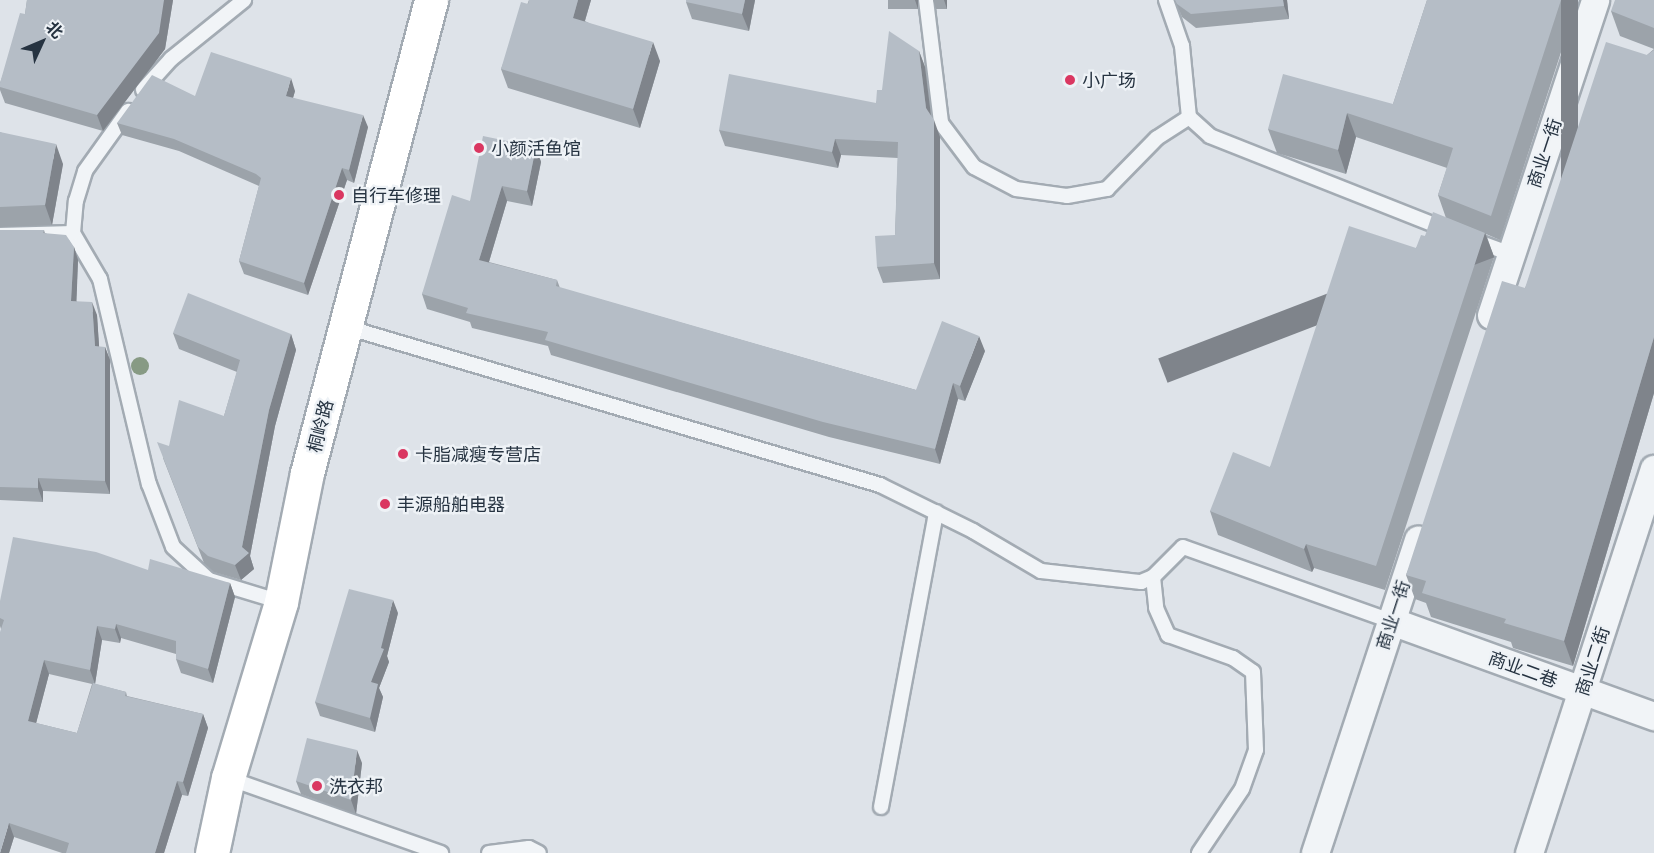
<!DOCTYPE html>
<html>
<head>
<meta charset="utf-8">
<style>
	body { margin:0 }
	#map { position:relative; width:1654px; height:853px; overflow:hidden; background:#dee3e9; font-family:"Exo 2","Noto Sans SC",sans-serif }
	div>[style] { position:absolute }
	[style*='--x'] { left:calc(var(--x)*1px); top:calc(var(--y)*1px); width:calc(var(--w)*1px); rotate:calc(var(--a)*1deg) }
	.roads { filter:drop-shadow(2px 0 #a3abb3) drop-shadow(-2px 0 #a3abb3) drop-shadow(0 2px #a3abb3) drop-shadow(0 -2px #a3abb3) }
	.service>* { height:14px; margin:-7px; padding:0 7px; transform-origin:7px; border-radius:7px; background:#f1f4f7 }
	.minor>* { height:27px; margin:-13.5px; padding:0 13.5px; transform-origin:13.5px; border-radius:13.5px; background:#f1f4f7 }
	.secondary>* { height:33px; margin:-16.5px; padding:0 16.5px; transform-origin:16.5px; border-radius:16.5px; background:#fff }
	.trees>* { width:18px; height:18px; margin:-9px; border-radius:50%; background:#879a84 }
	.wall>* { inset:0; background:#9ca3aa; transform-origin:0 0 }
	.shaded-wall>* { inset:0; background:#7f848b; transform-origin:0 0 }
	.building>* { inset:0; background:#b5bdc6 }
	.dots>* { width:16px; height:16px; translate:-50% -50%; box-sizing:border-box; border:3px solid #eef2f6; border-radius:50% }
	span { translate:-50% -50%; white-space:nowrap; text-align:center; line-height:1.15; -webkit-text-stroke:4.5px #eef2f6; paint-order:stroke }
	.poi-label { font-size:18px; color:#263341 }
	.left { translate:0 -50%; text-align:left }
	.street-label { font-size:18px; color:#263341 }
	.north { position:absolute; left:12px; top:12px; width:60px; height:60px; -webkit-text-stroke:4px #eef2f6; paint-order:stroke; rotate:46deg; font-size:16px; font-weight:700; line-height:24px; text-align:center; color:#263341 }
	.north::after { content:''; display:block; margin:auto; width:21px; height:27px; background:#263341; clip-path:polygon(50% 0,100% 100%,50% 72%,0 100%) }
</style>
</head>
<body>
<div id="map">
	<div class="roads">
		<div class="service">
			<div style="--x:926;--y:0;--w:124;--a:83"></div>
			<div style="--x:941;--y:123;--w:55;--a:53.1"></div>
			<div style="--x:974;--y:167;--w:47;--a:27.6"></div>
			<div style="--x:1016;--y:189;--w:51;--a:7.8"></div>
			<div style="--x:1067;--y:196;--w:41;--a:-9.9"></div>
			<div style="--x:1107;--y:189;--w:71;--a:-45.6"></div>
			<div style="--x:1157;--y:138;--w:38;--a:-33"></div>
			<div style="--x:1166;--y:0;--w:49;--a:70.8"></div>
			<div style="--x:1182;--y:46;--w:71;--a:84.4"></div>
			<div style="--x:1189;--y:117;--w:28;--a:42"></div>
			<div style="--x:1210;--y:136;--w:255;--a:21.6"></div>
			<div style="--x:143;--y:90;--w:42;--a:-47.9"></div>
			<div style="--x:171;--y:59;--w:94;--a:-38.9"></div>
			<div style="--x:73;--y:233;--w:53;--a:59.6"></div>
			<div style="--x:100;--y:279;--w:211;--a:76.6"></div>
			<div style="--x:149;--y:484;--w:67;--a:69.1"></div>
			<div style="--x:173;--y:547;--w:49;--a:42.5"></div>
			<div style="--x:209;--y:580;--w:75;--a:17"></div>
			<div style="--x:0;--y:235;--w:73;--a:-1.6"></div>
			<div style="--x:73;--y:233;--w:32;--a:-85"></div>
			<div style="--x:76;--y:201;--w:31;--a:-73"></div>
			<div style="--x:85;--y:171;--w:74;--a:-54.4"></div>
			<div style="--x:1473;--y:240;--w:40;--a:20.2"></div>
			<div style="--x:346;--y:327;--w:557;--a:16.48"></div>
			<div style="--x:880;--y:485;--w:104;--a:26.3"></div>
			<div style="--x:973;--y:531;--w:79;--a:30.5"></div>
			<div style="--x:1041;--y:571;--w:101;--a:6.3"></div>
			<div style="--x:1141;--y:582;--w:13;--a:-23"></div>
			<div style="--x:1153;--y:577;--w:42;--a:-45"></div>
			<div style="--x:1183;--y:547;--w:221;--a:19.6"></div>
			<div style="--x:1153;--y:577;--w:31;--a:84"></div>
			<div style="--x:1156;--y:608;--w:30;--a:66"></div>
			<div style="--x:1168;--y:635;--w:69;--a:19.5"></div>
			<div style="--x:1233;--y:658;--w:24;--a:35"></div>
			<div style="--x:1253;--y:672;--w:78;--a:87.8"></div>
			<div style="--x:1256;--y:750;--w:41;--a:109.7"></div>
			<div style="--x:1242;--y:789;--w:77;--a:123.9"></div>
			<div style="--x:228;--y:778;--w:226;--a:19.4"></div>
			<div style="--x:881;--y:807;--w:300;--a:-79.4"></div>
			<div style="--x:489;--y:853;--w:40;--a:-7.1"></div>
			<div style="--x:529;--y:848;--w:11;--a:27"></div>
		</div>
		<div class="minor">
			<div style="--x:1491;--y:315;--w:332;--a:-71.7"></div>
			<div style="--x:1391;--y:621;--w:280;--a:19.9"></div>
			<div style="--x:1315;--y:853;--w:330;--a:-71.8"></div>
			<div style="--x:1529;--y:853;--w:404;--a:-72"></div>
		</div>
		<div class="secondary">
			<div style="--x:212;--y:853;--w:77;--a:-78"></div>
			<div style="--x:228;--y:778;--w:184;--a:-73.2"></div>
			<div style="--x:281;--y:602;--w:132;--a:-78.6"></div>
			<div style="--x:307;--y:473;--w:489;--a:-75.3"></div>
		</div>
	</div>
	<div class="trees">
		<div style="left:140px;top:366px"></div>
	</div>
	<div class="wall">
		<div style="clip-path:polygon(27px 0,173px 0,165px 49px,103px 131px,5px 103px,0 90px,0 83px,25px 14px)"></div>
		<div style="clip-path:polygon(529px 0,591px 0,585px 21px,660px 61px,640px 128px,508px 88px,501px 69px)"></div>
		<div style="clip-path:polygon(686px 0,755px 0,749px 31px,692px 19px,686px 2px)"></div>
		<div style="left:888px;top:0;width:30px;height:9px"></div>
		<div style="clip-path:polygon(933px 0,947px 0,947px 9px,936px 9px)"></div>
		<div style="clip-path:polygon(1175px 0,1287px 0,1289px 19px,1196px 28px,1182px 17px)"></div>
		<div style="clip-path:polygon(1427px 0,1578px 0,1500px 240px,1486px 234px,1494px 257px,1385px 590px,1314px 568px,1312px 572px,1218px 535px,1210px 511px,1270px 467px,1416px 248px,1425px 236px,1446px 218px,1438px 195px,1447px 168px,1356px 137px,1346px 174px,1277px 153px,1268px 129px,1393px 104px)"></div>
		<div style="clip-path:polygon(1654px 0,1654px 49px,1620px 36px,1611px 11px)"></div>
		<div style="clip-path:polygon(1654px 49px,1654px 393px,1573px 666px,1513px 648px,1511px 642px,1431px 617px,1426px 603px,1415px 599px,1406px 575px,1525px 288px,1647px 55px)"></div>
		<div style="clip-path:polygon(919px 51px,925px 67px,931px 116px,940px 137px,940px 279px,883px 283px,877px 267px,895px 235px,898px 158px,841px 155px,838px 168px,725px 146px,719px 130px,876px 103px,882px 90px)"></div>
		<div style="clip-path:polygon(295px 91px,293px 98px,368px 127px,354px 183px,347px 180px,308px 295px,244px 274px,239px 261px,259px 186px,179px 151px,122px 135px,117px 123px,195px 96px)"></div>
		<div style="clip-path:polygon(0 132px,63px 164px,52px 225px,0 227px)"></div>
		<div style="clip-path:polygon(536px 147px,541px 162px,532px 206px,507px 201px,489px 262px,557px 280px,560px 288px,916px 390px,985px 351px,965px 401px,958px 399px,940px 464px,829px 437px,551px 355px,548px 346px,472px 328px,470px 322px,427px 309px,422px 294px,470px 201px)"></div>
		<div style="clip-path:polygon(0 230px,44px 230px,45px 233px,74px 247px,78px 260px,76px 301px,97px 315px,99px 347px,105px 347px,110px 360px,110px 494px,43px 491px,43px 502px,0 500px)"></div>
		<div style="clip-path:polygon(173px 333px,291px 334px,296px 350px,275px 426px,250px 556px,254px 569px,241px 580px,214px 572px,204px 563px,163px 458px,169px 446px,224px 416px,237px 372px,179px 349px)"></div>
		<div style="clip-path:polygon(evenodd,148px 570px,230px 583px,235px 597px,213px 683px,181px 673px,176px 659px,176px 654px,121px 638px,120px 643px,102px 640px,95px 684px,126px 692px,127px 696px,203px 714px,208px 728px,188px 796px,182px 795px,164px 853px,62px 853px,14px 837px,9px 853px,1px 629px,0 626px,0 601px,148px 570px,49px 674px,92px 684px,77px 733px,36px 723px,49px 674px)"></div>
		<div style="clip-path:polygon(398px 613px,387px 656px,389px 662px,379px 688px,383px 697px,375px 732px,320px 716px,315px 702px)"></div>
		<div style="clip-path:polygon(362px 763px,356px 814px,301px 794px,296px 781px)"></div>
	</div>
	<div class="shaded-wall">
		<div style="clip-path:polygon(164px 0,173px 0,165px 49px,103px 131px,97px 115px)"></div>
		<div style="clip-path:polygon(578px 0,591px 0,580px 37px,573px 18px)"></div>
		<div style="clip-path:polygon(745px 0,755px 0,749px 31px,742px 14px)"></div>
		<div style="clip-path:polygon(915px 0,918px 0,918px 9px)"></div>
		<div style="clip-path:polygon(944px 0,947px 0,947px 9px)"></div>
		<div style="clip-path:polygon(1283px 0,1287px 0,1289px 19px,1284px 6px)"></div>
		<div style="left:1561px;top:0;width:17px;height:227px"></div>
		<div style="clip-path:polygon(653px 42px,660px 61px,640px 128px,633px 109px)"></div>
		<div style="clip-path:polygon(919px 51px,925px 67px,932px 124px,926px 108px)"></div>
		<div style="clip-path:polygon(291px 78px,295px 91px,290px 108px,286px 96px)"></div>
		<div style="clip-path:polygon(1347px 113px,1356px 137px,1346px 174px,1338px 150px)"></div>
		<div style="clip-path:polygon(363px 115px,368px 127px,354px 183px,349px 170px)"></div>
		<div style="clip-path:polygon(934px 120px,940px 137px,940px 279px,934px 263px)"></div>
		<div style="clip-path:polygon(835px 139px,841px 155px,838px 168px,832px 152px)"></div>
		<div style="clip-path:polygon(56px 144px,63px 164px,52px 225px,45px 205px)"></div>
		<div style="clip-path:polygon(536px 147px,541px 162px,532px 206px,527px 191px)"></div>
		<div style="clip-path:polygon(342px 168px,347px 180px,308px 295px,304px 283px)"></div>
		<div style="clip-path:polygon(502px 186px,507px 201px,485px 275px,479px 260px)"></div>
		<div style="left:1485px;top:233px;width:26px;height:350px;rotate:69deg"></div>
		<div style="clip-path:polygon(74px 247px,78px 260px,76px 315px,71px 301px)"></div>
		<div style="clip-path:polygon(92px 302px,97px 315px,100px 360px,95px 346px)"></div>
		<div style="clip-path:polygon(291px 334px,296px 350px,275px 426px,250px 556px,254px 569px,241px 580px,235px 565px,242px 547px,269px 410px)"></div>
		<div style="clip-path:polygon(979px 336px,985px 351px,965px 401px,960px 386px)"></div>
		<div style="clip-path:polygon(1654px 337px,1654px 393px,1573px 666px,1564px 641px)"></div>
		<div style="clip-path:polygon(105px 347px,110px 360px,110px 494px,105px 481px)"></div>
		<div style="clip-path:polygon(953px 383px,958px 399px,940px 464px,935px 449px)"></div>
		<div style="clip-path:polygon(38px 478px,43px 491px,43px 502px,38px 488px)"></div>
		<div style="clip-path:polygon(1306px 544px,1314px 568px,1312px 572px,1304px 549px)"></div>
		<div style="clip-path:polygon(230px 583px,235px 597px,213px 683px,208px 669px)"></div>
		<div style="clip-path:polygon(393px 600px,398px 613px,387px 656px,389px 662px,379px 688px,383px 697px,375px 732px,370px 718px,371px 682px)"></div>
		<div style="clip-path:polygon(116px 624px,121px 638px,120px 643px,115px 629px)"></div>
		<div style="clip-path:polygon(97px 626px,102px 640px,95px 684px,90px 670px)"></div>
		<div style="clip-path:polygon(44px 660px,49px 674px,33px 735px,28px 721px)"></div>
		<div style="clip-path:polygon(203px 714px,208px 728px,188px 796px,183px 782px)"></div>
		<div style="clip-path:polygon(357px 750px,362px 763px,356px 814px,351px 800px)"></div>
		<div style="clip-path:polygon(177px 781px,182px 795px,164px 853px,155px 853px)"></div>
		<div style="clip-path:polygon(9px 823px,14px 837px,9px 853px,0 853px)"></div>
	</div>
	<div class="building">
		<div style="clip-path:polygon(27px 0,164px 0,159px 33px,97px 115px,0 87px,0 83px,20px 13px,25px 14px)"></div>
		<div style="clip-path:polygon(529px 0,578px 0,573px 18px,653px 42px,633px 109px,501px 69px,521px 2px,528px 4px)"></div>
		<div style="clip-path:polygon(686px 0,745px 0,742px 14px,686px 2px)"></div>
		<div style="clip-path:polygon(1175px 0,1283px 0,1284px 6px,1191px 14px,1177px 4px)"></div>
		<div style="clip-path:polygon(1427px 0,1561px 0,1491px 216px,1438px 195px,1453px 148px,1347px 113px,1338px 150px,1268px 129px,1283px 74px,1393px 104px)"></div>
		<div style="clip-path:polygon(1615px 0,1654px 0,1654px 28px,1611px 11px)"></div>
		<div style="clip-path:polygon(889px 31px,919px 51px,926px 108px,934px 120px,934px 263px,877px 267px,875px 236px,895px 235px,898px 142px,835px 139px,832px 152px,719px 130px,729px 74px,876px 103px,877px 90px,882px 90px)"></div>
		<div style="clip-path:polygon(1606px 42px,1647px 55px,1654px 50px,1654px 337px,1564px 641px,1504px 623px,1506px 619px,1422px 593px,1426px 581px,1406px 575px,1502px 281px,1525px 288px)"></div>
		<div style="clip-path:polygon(211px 52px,291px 78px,286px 96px,363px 115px,349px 170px,342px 168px,304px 283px,239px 261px,261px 178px,256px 174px,174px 139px,117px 123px,152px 75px,195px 96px)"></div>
		<div style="clip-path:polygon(0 132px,56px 144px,45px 205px,0 207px)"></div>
		<div style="clip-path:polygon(483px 136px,536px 147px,527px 191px,502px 186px,479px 260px,557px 280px,556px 286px,916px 390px,942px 321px,979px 336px,960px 386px,953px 383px,935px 449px,823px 422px,545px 340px,548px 332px,466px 313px,468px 308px,422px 294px,452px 195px,470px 201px)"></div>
		<div style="clip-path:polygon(1433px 212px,1485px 233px,1376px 566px,1306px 544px,1304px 549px,1210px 511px,1233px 452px,1270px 467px,1349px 226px,1416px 248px,1421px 235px,1425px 236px)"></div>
		<div style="clip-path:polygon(0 230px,44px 230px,43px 233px,66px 235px,74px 247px,71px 301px,92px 302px,95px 346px,105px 347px,105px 481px,38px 478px,38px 488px,0 487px)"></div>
		<div style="clip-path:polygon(188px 293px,291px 334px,269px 410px,242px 547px,249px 553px,235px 565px,208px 556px,198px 547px,157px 442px,169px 446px,179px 400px,224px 416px,240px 360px,173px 333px)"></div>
		<div style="clip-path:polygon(13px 537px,96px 552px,148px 570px,150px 559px,230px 583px,208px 669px,176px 659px,176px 641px,116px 624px,115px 629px,97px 626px,90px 670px,44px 660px,28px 721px,77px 733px,93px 683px,126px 692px,125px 696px,203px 714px,183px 782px,177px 781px,155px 853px,66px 853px,69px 843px,9px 823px,0 853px,0 632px,4px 620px,0 618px,0 601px)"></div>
		<div style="clip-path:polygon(349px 589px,393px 600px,381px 648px,384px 649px,371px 682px,378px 684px,370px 718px,315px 702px)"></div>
		<div style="clip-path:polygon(307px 738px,357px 750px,351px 800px,296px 781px)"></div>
	</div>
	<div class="dots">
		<div style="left:1070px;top:80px;background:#da3761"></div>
		<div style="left:479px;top:148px;background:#da3761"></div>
		<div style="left:339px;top:195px;background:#da3761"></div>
		<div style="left:403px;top:454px;background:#da3761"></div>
		<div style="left:385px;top:504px;background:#da3761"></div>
		<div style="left:317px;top:786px;background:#da3761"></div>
	</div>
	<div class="poi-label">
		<span class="left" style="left:1082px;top:80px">小广场</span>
		<span class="left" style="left:491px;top:148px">小颜活鱼馆</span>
		<span class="left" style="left:351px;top:195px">自行车修理</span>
		<span class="left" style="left:415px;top:454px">卡脂减瘦专营店</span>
		<span class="left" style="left:397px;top:504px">丰源船舶电器</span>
		<span class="left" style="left:329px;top:786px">洗衣邦</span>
	</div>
	<div class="street-label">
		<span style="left:1544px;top:153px;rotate:-72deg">商业一街</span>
		<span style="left:320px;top:426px;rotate:-76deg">桐岭路</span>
		<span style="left:1393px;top:615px;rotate:-72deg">商业一街</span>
		<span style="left:1592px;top:661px;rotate:-72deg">商业二街</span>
		<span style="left:1523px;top:669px;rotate:20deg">商业二巷</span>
	</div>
	<div class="north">北</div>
</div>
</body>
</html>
